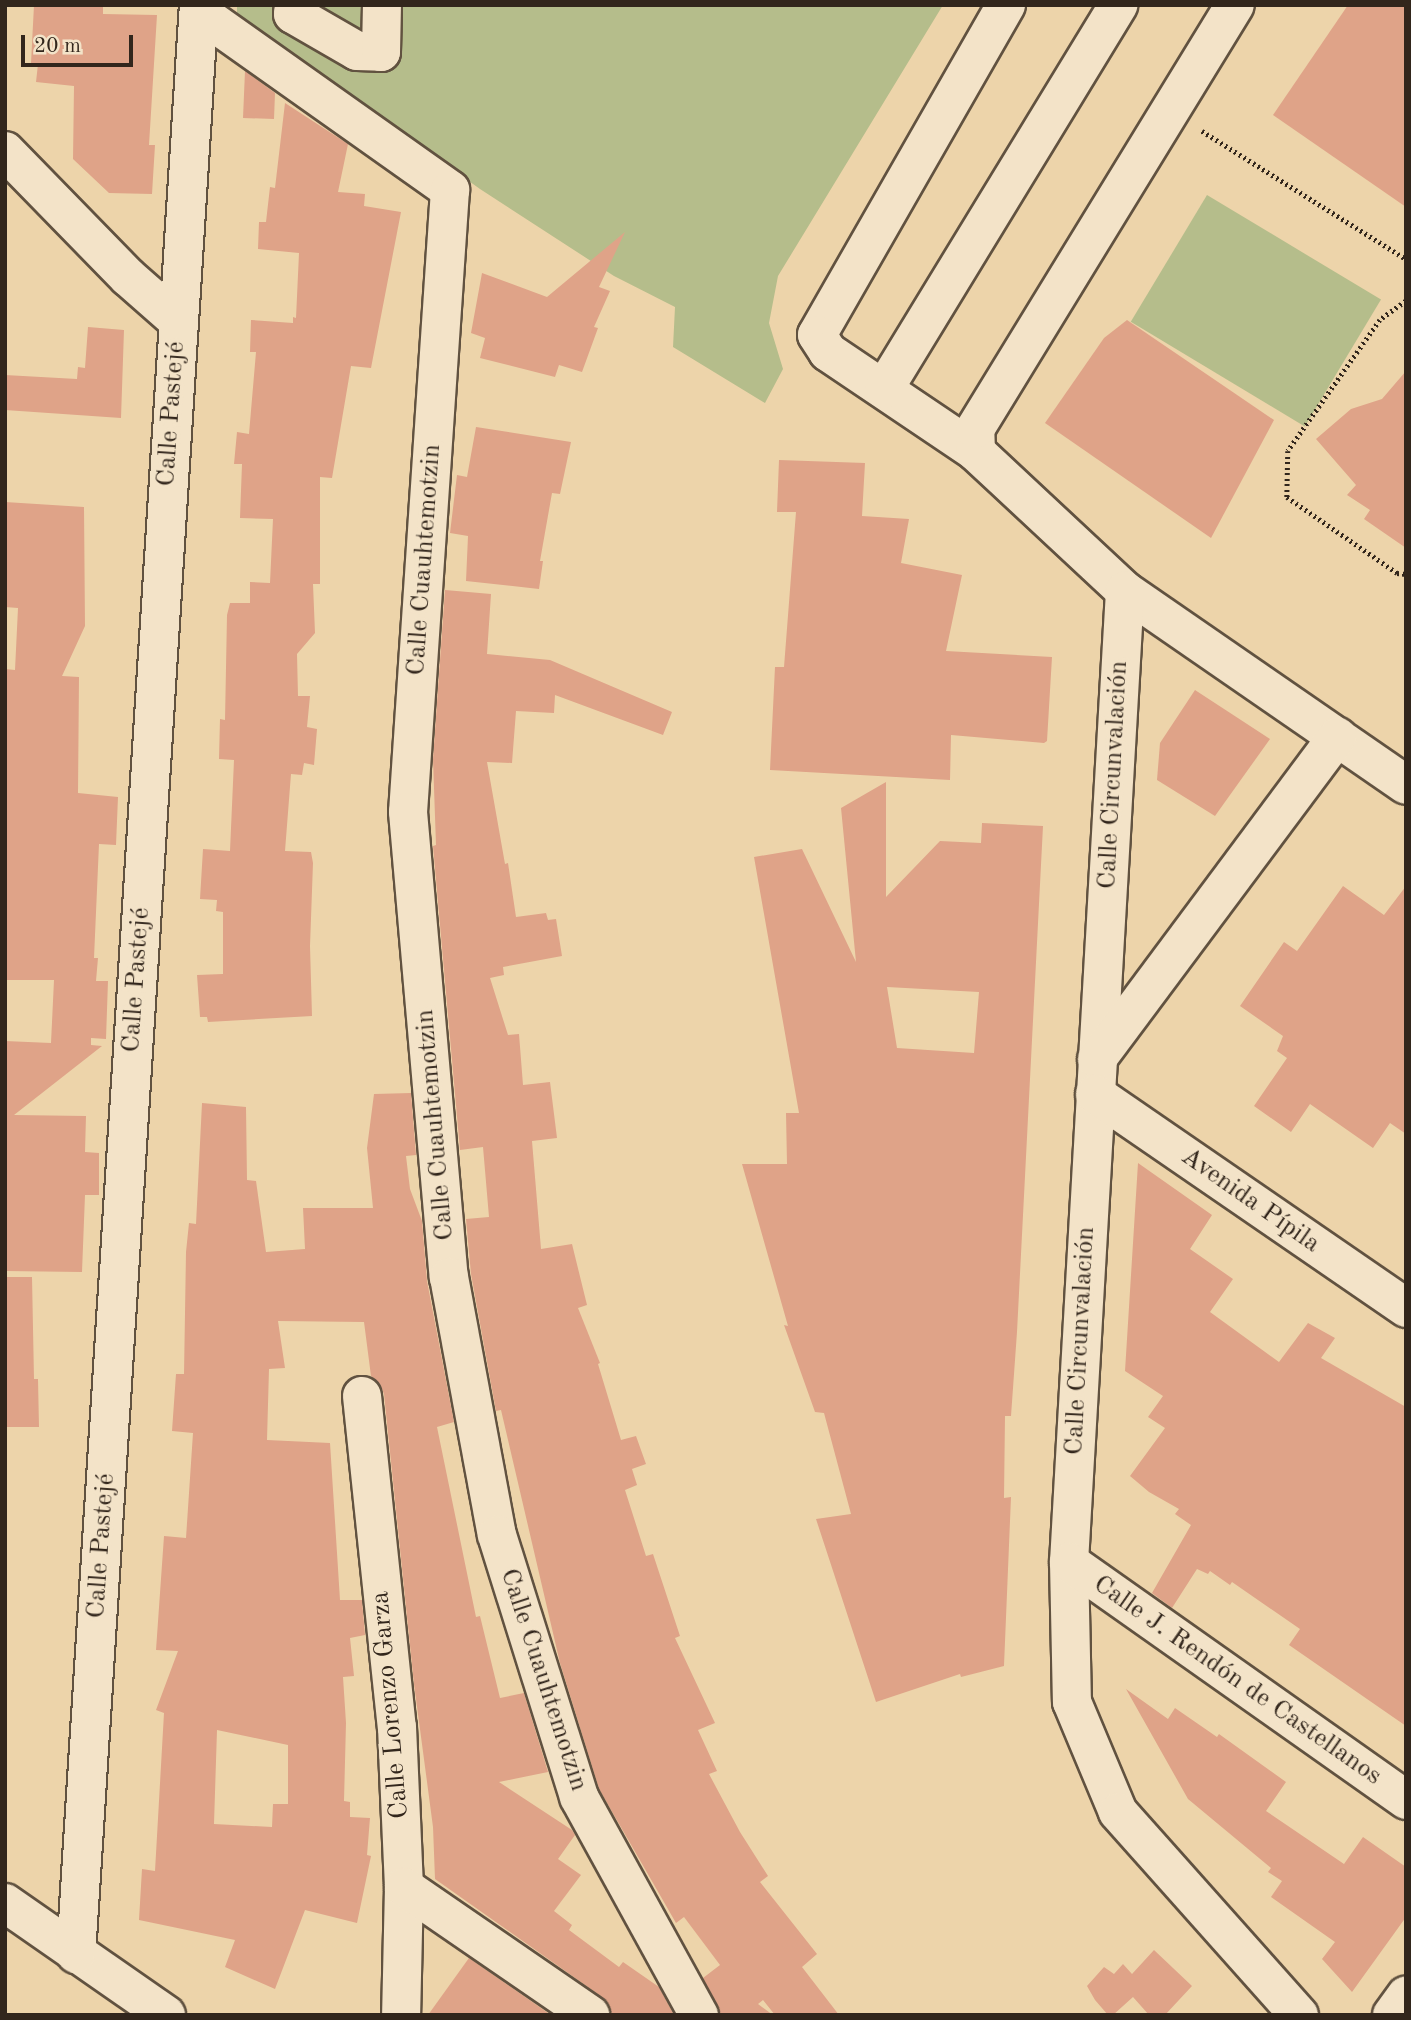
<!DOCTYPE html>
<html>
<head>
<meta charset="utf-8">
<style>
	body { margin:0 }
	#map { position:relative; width:1411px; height:2020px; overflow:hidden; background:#edd4aa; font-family:"Old Standard TT",serif }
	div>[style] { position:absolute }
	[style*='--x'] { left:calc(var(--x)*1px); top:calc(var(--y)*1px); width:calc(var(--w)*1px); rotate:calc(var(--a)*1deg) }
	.green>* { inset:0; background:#b5bd8b; transform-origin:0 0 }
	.building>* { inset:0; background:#dfa388 }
	.path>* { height:4.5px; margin-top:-2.25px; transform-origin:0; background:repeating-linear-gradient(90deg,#32261c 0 2px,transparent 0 5.5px) }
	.roads { filter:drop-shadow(2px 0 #615240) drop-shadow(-2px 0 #615240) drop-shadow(0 2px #615240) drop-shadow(0 -2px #615240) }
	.minor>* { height:38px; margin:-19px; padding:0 19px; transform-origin:19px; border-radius:19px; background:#f3e3c8 }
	span { translate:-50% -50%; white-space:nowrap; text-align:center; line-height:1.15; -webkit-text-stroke:7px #f3e3c8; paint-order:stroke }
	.street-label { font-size:26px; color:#32261c }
	.frame { position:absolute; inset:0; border:7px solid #32261c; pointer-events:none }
	.scale { position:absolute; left:21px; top:35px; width:112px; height:32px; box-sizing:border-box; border:4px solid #32261c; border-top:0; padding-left:9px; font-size:21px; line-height:24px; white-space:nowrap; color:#32261c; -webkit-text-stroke:5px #f3e3c8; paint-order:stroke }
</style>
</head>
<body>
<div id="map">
	<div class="green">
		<div style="clip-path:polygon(237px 5px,943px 5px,778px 276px,769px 323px,783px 369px,765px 403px,673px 347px,675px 307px,614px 276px,480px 189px,237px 15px)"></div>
		<div style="left:1207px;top:195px;width:203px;height:148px;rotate:31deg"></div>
	</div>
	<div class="building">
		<div style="clip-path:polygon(34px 5px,103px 5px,103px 14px,157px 15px,149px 145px,155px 145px,152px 194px,109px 193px,73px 159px,74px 86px,36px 82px,38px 64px,31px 63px)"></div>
		<div style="clip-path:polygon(1348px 5px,1406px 5px,1406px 207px,1273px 115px)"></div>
		<div style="clip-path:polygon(245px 71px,275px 93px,274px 119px,243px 118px)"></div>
		<div style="clip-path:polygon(285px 103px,348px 144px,338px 192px,365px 194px,364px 206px,401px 212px,371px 368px,351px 366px,332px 478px,320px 477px,320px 584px,313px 584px,315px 633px,297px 654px,298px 696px,310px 696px,307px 727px,317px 729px,314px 765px,304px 763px,302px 775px,291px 774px,285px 851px,311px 852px,313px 863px,310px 946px,312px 1016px,208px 1022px,207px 1017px,200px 1017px,197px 975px,223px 974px,223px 912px,216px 911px,217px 900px,200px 899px,203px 849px,230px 851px,234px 760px,219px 759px,220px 719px,225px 720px,227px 615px,230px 603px,250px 603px,250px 582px,270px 583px,273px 519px,240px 518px,242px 464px,234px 464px,237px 432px,249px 434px,256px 352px,250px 352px,251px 320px,293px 323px,293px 317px,296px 318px,299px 253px,258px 249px,259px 222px,266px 222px,270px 187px,275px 188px)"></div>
		<div style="clip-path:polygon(625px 232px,599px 287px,610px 291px,594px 327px,598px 328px,582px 372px,559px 365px,555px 377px,480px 358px,485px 338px,471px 333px,482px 273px,547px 297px)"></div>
		<div style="clip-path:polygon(1127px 320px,1274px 420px,1211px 538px,1045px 423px,1104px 338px)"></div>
		<div style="clip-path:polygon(88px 327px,124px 330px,121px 418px,5px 410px,5px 375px,77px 379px,78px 367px,85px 368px)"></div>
		<div style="clip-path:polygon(1406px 371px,1406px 548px,1364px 519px,1370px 510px,1347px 495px,1356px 485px,1316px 439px,1351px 409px,1382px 399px)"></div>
		<div style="clip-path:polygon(476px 427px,571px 442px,560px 494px,552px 493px,540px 561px,543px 561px,539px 589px,466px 581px,468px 536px,450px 533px,457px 475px,467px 477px)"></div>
		<div style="clip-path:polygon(779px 460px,865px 463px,862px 516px,909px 519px,901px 563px,962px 575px,946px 651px,1052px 657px,1047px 741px,1044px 743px,951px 735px,950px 780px,770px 770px,775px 667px,784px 667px,796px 512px,777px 512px)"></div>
		<div style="clip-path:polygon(5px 502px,84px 507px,85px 626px,62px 676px,79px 677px,78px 793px,118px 797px,116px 845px,99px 844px,94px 958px,98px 958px,96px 981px,108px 981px,106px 1039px,91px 1038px,91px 1045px,102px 1046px,14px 1115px,86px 1116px,85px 1152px,99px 1153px,99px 1195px,85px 1195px,82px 1272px,5px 1271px,5px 1041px,51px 1043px,54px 980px,5px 980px,5px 669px,15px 670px,18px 608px,5px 607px)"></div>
		<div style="clip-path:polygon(445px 590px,491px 594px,487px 654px,550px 660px,672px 712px,663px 735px,555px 695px,554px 713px,516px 711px,512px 763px,487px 762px,505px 864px,508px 863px,516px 917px,546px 913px,548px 920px,556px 919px,562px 956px,503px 967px,504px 975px,490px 978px,508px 1035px,519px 1034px,523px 1085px,550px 1082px,557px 1138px,532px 1141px,541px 1249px,572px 1244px,587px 1305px,578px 1308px,600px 1363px,598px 1364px,621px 1440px,636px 1436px,646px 1464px,632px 1469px,637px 1485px,625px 1490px,646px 1556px,653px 1554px,680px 1636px,675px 1638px,715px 1723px,698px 1730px,717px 1771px,709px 1774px,740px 1832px,768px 1876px,760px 1882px,817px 1954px,802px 1967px,839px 2015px,775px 2015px,763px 2000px,758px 2004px,773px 2015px,721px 2015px,703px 1978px,720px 1965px,684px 1917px,676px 1923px,599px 1789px,560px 1663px,501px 1410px,496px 1411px,471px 1274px,466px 1219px,489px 1217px,483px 1147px,460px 1150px,433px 846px,436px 845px,433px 759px)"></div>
		<div style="clip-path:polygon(1195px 690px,1270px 739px,1215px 816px,1157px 780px,1160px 743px)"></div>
		<div style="clip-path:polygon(evenodd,886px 782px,886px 897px,940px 841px,981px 843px,982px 823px,1043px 826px,1017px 1332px,1011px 1416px,1005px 1416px,1004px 1498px,1011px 1497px,1004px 1666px,961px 1677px,960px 1674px,876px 1702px,816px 1519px,851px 1514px,824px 1413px,815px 1412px,784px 1325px,788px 1326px,742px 1164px,787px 1164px,786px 1113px,799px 1113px,754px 857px,802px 849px,856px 962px,841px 808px,886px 782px,887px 987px,979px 992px,974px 1053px,897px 1048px,887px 987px)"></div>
		<div style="clip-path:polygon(1343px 886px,1384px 915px,1406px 886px,1406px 1134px,1390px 1123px,1373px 1148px,1310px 1104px,1291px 1132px,1254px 1106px,1287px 1058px,1277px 1051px,1283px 1036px,1240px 1006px,1284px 942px,1297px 951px)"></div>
		<div style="clip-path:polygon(evenodd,411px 1093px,416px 1155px,406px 1156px,410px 1189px,422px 1221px,427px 1281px,454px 1422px,437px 1427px,476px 1617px,480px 1616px,500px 1698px,524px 1693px,548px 1772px,499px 1782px,572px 1830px,575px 1835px,558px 1859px,581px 1875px,554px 1911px,572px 1925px,569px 1930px,619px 1967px,623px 1962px,659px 1987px,674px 2015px,612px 2015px,609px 2005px,602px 1997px,435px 1879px,433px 1827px,414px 1684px,384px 1394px,380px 1384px,371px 1376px,364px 1322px,278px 1321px,285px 1368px,269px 1369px,267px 1440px,330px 1443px,340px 1600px,362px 1600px,365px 1635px,350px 1638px,354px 1676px,343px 1677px,346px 1723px,344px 1801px,350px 1802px,350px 1817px,370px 1818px,367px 1855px,371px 1856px,357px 1923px,305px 1910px,275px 1989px,225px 1967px,235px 1940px,139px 1920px,142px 1869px,155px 1871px,164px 1713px,156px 1710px,178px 1651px,156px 1650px,164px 1536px,186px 1538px,193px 1433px,172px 1431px,176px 1374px,184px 1374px,186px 1252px,189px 1223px,196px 1224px,202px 1103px,246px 1107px,247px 1180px,256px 1181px,266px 1252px,305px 1249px,303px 1208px,373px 1208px,367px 1148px,374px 1094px,411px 1093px,217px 1730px,288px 1745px,288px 1804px,273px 1804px,272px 1827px,214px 1824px,217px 1730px)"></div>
		<div style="clip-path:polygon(1138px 1163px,1212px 1215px,1190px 1249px,1233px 1279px,1210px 1312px,1279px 1362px,1308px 1323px,1335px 1338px,1321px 1358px,1406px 1407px,1406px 1726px,1289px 1645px,1300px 1629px,1232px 1582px,1230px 1585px,1210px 1571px,1208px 1574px,1197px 1569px,1172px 1608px,1152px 1593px,1191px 1525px,1175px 1514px,1179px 1509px,1149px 1492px,1130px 1476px,1165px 1428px,1148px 1417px,1163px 1396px,1125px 1371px)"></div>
		<div style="clip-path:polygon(5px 1277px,32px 1277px,34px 1379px,38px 1379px,39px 1427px,5px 1427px)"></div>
		<div style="clip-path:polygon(1126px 1689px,1168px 1719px,1175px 1708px,1217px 1737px,1219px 1734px,1286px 1782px,1266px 1811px,1344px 1864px,1363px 1837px,1406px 1867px,1406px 1917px,1352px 1992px,1322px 1959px,1335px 1942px,1271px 1897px,1282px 1881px,1268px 1872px,1271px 1868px,1188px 1799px)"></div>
		<div style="clip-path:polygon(1154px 1950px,1192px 1986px,1165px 2015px,1149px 2015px,1133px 1997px,1113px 2015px,1108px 2015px,1095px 2000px,1087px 1986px,1104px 1967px,1114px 1974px,1123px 1964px,1132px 1974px)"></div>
		<div style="clip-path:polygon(469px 1958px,551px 2015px,428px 2015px)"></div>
	</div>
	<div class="path">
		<div style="--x:1202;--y:131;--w:241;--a:32.1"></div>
		<div style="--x:1406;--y:301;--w:32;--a:144"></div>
		<div style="--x:1380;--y:320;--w:160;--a:125.1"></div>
		<div style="--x:1288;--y:451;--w:46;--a:91.2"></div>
		<div style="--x:1287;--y:497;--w:134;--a:34.6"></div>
		<div style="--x:1397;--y:573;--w:9;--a:6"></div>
	</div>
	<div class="roads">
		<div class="minor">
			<div style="--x:294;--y:5;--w:9;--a:96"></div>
			<div style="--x:293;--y:14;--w:74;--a:30"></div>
			<div style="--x:357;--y:51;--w:24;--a:2"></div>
			<div style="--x:381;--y:52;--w:47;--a:-88.8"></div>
			<div style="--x:1006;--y:5;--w:380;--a:119.8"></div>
			<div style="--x:817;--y:335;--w:20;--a:57"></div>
			<div style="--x:828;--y:352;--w:179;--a:34"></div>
			<div style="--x:976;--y:452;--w:204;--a:43"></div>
			<div style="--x:1125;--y:591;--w:341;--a:34.6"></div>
			<div style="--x:199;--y:12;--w:308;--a:35.3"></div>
			<div style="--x:450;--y:190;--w:623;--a:93.86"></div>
			<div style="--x:408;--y:812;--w:467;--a:85"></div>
			<div style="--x:449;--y:1277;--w:262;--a:79.5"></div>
			<div style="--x:497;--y:1535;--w:275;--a:72.6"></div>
			<div style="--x:579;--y:1797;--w:249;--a:61.2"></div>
			<div style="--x:5;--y:151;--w:176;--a:45.7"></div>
			<div style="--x:128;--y:277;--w:67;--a:41.3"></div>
			<div style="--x:884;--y:389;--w:450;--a:-58.6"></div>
			<div style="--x:976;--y:452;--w:23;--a:-92"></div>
			<div style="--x:975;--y:429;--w:497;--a:-58.5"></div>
			<div style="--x:1125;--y:591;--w:973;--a:93.3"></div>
			<div style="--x:1069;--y:1562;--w:140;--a:88.8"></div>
			<div style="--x:1072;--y:1702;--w:119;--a:67.3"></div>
			<div style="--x:1118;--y:1812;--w:272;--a:48.3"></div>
			<div style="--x:1097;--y:1059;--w:402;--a:-53.3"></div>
			<div style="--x:1095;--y:1094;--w:378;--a:34.5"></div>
			<div style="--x:362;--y:1396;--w:333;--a:84"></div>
			<div style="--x:397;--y:1727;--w:160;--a:87.5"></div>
			<div style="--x:404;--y:1887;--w:128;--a:91.3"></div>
			<div style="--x:1069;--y:1562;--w:413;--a:35.2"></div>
			<div style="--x:404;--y:1887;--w:226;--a:34.5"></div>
			<div style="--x:5;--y:1903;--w:196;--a:34.8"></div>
			<div style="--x:76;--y:1954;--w:1953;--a:-86.39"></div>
			<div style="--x:1392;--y:2015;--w:24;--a:-54"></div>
		</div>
	</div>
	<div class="street-label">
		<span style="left:172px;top:414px;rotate:-86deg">Calle Pastejé</span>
		<span style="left:425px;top:560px;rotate:-86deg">Calle Cuauhtemotzin</span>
		<span style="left:1114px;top:775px;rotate:-87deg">Calle Circunvalación</span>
		<span style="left:137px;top:980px;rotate:-86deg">Calle Pastejé</span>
		<span style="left:436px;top:1125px;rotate:-95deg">Calle Cuauhtemotzin</span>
		<span style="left:1250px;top:1201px;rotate:35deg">Avenida Pípila</span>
		<span style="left:1081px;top:1341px;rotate:-87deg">Calle Circunvalación</span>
		<span style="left:102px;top:1546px;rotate:-86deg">Calle Pastejé</span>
		<span style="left:543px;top:1680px;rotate:72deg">Calle Cuauhtemotzin</span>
		<span style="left:1237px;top:1681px;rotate:35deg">Calle J. Rendón de Castellanos</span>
		<span style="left:391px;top:1705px;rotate:-95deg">Calle Lorenzo Garza</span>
	</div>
	<div class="frame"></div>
	<div class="scale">20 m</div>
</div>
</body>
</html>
